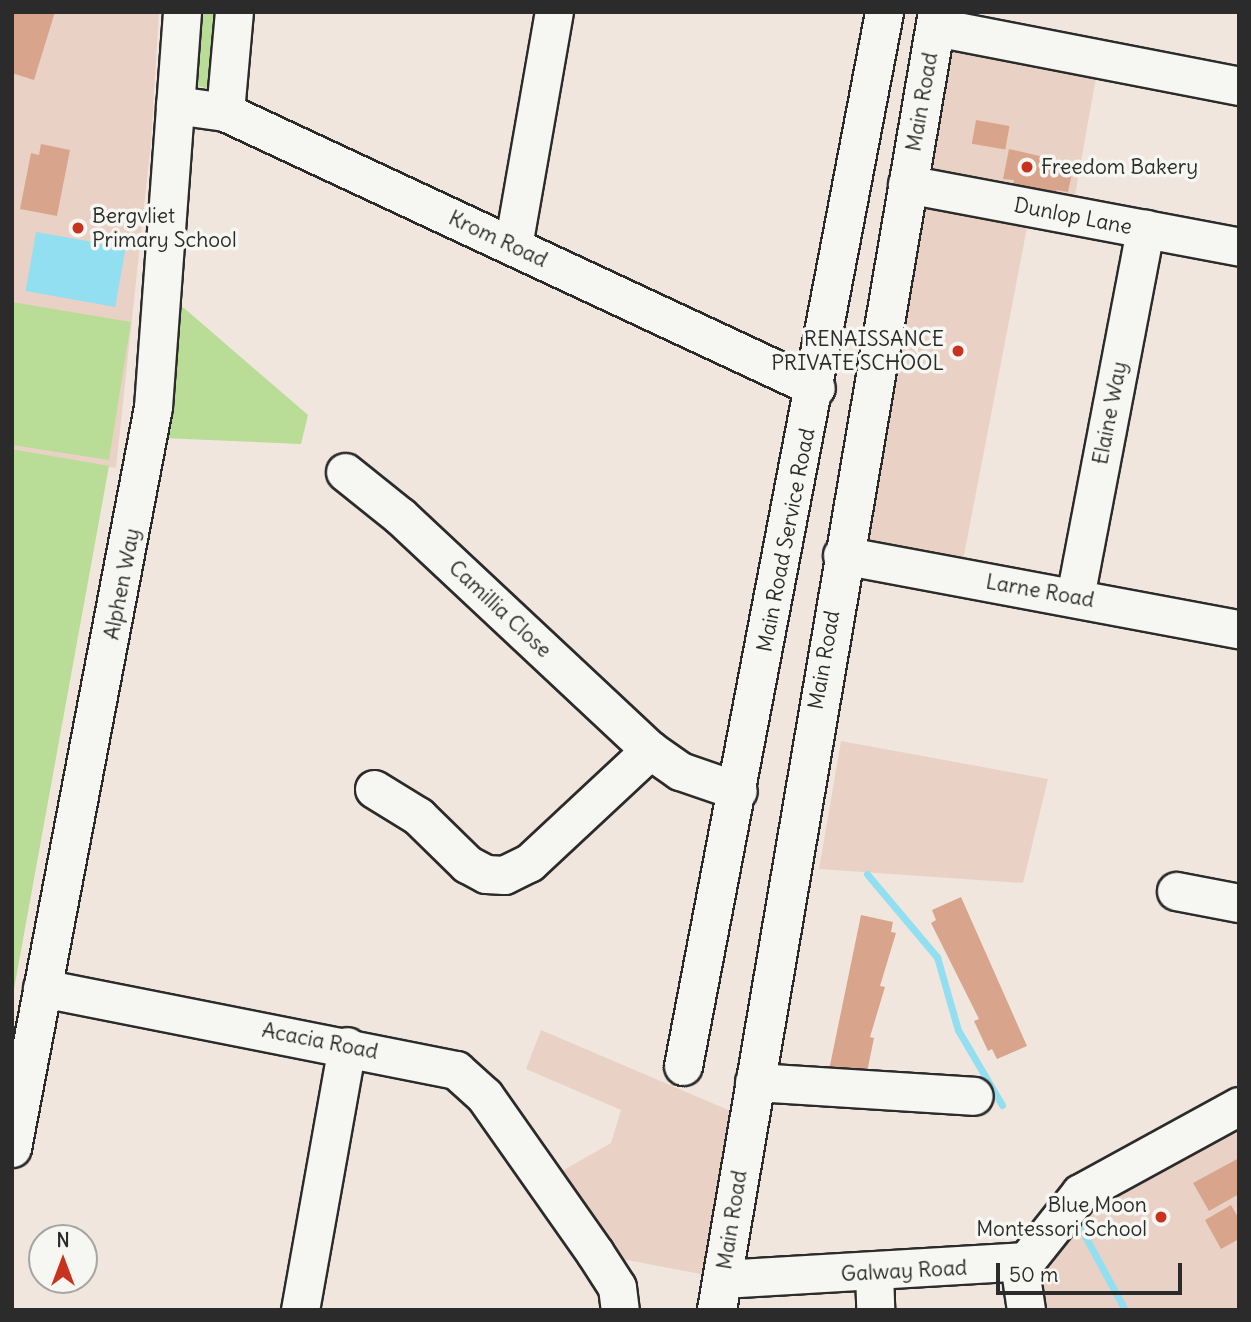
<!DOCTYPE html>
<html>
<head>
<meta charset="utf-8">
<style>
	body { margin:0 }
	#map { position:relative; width:1251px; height:1322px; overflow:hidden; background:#f0e6de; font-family:Delius,sans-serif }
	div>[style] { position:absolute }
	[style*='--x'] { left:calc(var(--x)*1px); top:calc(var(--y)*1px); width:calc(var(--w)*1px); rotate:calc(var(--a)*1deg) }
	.built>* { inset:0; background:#e9d2c5 }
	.green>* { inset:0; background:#b9dc97 }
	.water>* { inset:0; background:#91dff0; transform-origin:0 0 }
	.stream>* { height:7px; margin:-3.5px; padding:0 3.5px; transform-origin:3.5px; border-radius:3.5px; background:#91dff0 }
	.building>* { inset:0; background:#d8a58c; transform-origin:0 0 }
	.roads { filter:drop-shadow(2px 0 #2b2b2b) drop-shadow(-2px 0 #2b2b2b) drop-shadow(0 2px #2b2b2b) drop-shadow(0 -2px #2b2b2b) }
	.minor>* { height:37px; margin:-18.5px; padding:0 18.5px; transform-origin:18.5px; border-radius:18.5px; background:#f6f6f2 }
	.major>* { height:38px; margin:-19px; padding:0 19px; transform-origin:19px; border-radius:19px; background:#f6f6f2 }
	.dots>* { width:19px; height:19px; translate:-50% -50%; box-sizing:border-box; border:4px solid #f6f6f2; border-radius:50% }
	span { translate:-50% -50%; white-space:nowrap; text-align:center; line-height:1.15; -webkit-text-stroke:7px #f6f6f2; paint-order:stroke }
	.street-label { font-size:21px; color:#2b2b2b }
	.poi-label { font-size:21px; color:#2b2b2b }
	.left { translate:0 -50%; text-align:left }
	.right { translate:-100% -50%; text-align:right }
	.frame { position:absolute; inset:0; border:14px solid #2b2b2b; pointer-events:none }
	.north { position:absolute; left:28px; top:1224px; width:70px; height:70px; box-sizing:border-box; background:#f6f6f2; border:2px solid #a5a5a2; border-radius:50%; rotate:0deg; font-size:19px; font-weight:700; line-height:28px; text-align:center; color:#2b2b2b }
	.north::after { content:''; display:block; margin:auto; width:24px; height:32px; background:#c8321e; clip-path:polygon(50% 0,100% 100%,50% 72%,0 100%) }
	.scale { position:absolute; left:996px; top:1263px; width:186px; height:32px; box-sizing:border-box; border:4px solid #2b2b2b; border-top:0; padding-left:9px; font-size:21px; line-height:24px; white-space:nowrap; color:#2b2b2b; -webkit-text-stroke:5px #f6f6f2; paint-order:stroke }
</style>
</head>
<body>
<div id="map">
	<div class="built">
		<div style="clip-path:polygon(12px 12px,159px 12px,151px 142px,116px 468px,12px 449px)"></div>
		<div style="clip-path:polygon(942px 12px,1100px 55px,1071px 218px,1030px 212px,960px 576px,842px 555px)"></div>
		<div style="clip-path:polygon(841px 741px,1048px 779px,1023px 883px,819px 869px)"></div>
		<div style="clip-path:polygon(541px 1030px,733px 1112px,706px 1275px,611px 1257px,555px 1175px,611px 1143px,621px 1110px,526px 1069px)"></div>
		<div style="clip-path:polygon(1239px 1126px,1239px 1310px,1046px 1310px,1041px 1282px,1086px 1211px)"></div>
	</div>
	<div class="green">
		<div style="clip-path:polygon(195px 12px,223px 12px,211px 86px,205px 88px,195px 85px)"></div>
		<div style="clip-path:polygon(12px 302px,131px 322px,109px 460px,12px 445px)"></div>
		<div style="clip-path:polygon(173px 307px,184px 308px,308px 415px,301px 444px,162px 438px)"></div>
		<div style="clip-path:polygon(12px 449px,109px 466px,12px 1000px)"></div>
	</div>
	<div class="water">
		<div style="left:36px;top:232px;width:91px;height:60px;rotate:10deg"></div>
	</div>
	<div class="stream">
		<div style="--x:867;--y:874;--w:109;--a:49.9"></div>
		<div style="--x:937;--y:957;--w:76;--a:74"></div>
		<div style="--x:958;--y:1030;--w:87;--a:59.6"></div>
		<div style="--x:1078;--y:1223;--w:99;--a:61.6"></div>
	</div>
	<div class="building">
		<div style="clip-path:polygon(12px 12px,55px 12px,34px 80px,12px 73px)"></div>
		<div style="left:976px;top:120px;width:34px;height:24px;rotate:10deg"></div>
		<div style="clip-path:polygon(41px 144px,70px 150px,57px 216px,20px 209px,31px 153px,39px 155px)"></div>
		<div style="clip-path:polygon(1009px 149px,1074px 164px,1068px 192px,1056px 190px,1055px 196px,1012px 188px,1014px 180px,1003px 179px)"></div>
		<div style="clip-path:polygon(961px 897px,1027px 1046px,997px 1059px,992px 1049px,988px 1051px,974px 1021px,979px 1019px,931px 923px,936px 920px,932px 910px)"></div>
		<div style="clip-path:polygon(861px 915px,893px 922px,891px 932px,896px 933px,880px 986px,885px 987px,870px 1037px,874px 1038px,867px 1072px,862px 1070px,860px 1081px,828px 1075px)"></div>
		<div style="clip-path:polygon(1239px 1158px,1239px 1194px,1209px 1211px,1193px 1183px)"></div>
		<div style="clip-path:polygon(1231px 1205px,1239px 1219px,1239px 1239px,1221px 1249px,1205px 1220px)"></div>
	</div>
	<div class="roads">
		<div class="minor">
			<div style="--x:936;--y:27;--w:309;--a:11"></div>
			<div style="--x:175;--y:105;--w:50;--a:8"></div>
			<div style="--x:225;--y:112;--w:652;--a:25.03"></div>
			<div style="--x:225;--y:112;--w:100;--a:-84.9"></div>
			<div style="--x:907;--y:184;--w:338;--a:10.7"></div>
			<div style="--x:513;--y:246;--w:238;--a:-80.1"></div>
			<div style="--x:345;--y:472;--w:70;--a:38.7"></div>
			<div style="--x:400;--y:516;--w:342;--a:43.1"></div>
			<div style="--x:650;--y:750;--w:37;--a:35"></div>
			<div style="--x:680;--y:771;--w:61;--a:19"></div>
			<div style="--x:842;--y:555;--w:404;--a:10.6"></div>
			<div style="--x:1075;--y:597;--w:375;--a:-79.2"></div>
			<div style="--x:374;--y:789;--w:52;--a:31.5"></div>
			<div style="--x:418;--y:816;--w:69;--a:44.4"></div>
			<div style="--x:467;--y:864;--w:21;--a:28"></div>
			<div style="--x:486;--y:874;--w:18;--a:3"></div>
			<div style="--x:504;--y:875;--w:28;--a:-26"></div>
			<div style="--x:529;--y:863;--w:166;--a:-43"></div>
			<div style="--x:1176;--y:891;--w:64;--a:10.8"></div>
			<div style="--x:42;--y:988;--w:422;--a:11.2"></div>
			<div style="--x:456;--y:1070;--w:38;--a:42"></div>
			<div style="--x:484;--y:1095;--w:193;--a:54.9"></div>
			<div style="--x:595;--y:1253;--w:40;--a:57.1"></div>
			<div style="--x:617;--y:1287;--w:23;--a:83"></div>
			<div style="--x:683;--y:1066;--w:1073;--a:-79.2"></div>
			<div style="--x:754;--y:1082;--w:220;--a:3.6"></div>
			<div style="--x:12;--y:1148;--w:754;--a:-79.23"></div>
			<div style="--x:153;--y:407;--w:396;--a:-85.8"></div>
			<div style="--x:1019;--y:1263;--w:48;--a:81.5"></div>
			<div style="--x:874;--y:1272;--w:38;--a:88"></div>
			<div style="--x:722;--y:1279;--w:305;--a:-3.4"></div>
			<div style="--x:1026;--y:1261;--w:87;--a:-51.5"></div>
			<div style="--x:1080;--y:1193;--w:181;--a:-28.7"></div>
			<div style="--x:300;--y:1310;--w:268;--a:-79.9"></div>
		</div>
		<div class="major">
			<div style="--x:717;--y:1310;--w:1317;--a:-80.34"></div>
		</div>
	</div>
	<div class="dots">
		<div style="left:1027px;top:167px;background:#c8321e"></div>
		<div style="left:78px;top:228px;background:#c8321e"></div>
		<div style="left:958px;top:351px;background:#c8321e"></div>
		<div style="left:1161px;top:1217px;background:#c8321e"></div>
	</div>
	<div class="street-label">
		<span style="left:922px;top:102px;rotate:-80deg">Main Road</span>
		<span style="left:1073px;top:216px;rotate:11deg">Dunlop Lane</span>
		<span style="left:498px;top:239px;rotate:25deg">Krom Road</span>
		<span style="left:1110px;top:413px;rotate:-79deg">Elaine Way</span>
		<span style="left:786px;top:540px;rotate:-79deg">Main Road Service Road</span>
		<span style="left:122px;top:584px;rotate:-79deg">Alphen Way</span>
		<span style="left:1040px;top:591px;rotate:10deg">Larne Road</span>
		<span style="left:500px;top:609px;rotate:43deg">Camillia Close</span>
		<span style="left:824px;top:660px;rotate:-80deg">Main Road</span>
		<span style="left:320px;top:1041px;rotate:11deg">Acacia Road</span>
		<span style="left:732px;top:1220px;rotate:-81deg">Main Road</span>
		<span style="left:904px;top:1271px;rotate:-3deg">Galway Road</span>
	</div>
	<div class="poi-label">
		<span class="left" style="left:1041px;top:167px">Freedom Bakery</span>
		<span class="left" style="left:92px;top:228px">Bergvliet<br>Primary School</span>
		<span class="right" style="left:944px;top:351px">RENAISSANCE<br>PRIVATE SCHOOL</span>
		<span class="right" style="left:1147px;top:1217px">Blue Moon<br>Montessori School</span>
	</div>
	<div class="frame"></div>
	<div class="north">N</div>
	<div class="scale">50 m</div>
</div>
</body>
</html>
